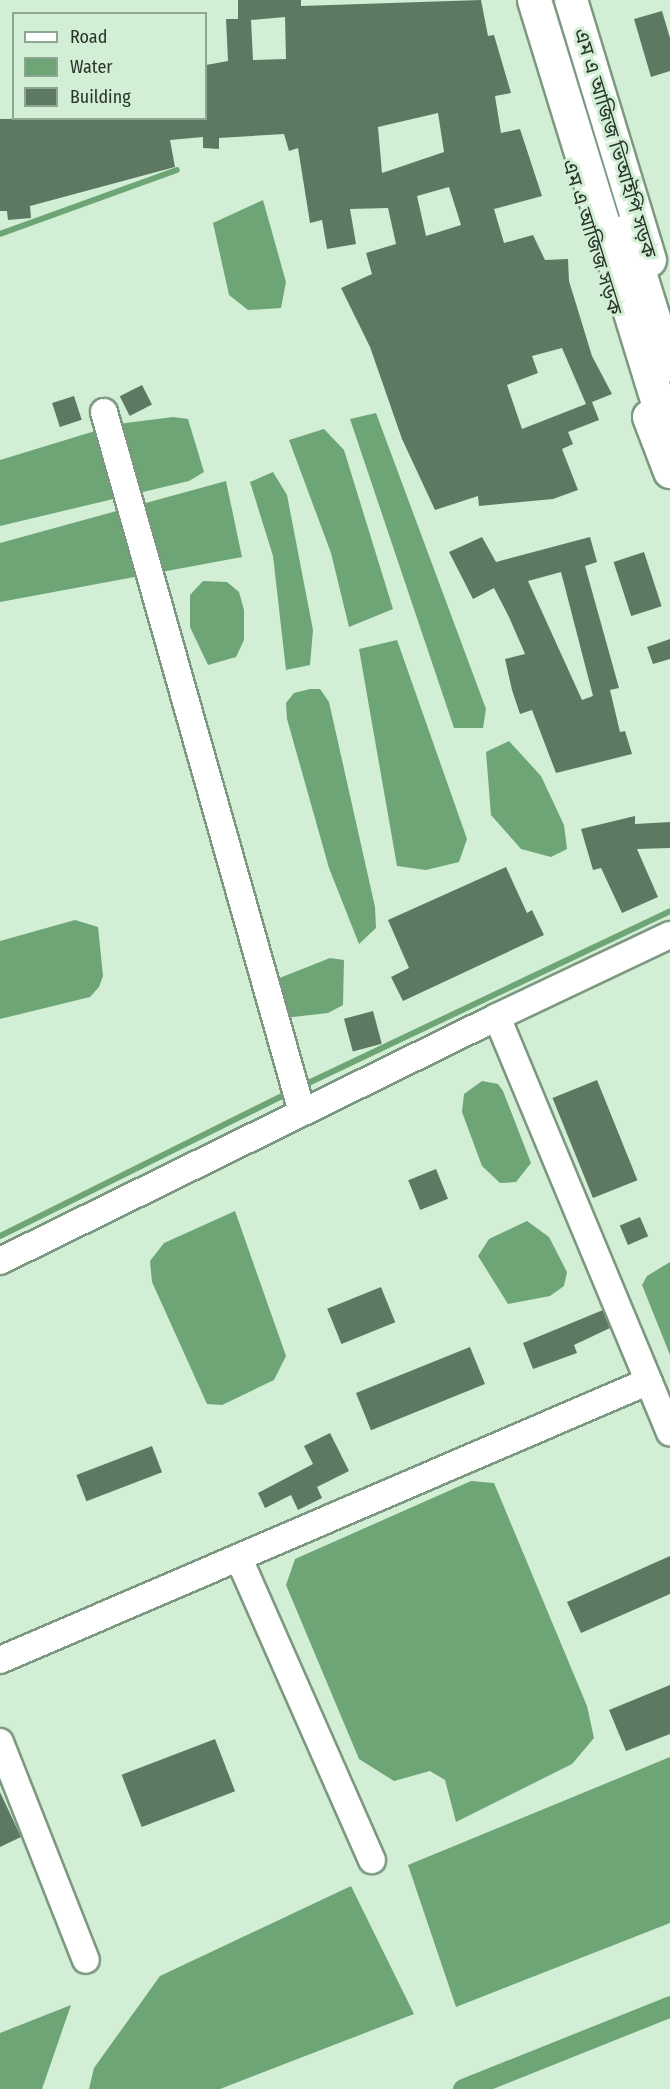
<!DOCTYPE html>
<html>
<head>
<meta charset="utf-8">
<style>
	body { margin:0 }
	#map { position:relative; width:670px; height:2089px; overflow:hidden; background:#d2efd5; font-family:"Fira Sans Condensed","Noto Sans Bengali",sans-serif }
	div>[style] { position:absolute }
	[style*='--x'] { left:calc(var(--x)*1px); top:calc(var(--y)*1px); width:calc(var(--w)*1px); rotate:calc(var(--a)*1deg) }
	.water>* { inset:0; background:#6da576 }
	.stream>* { height:6px; margin:-3px; padding:0 3px; transform-origin:3px; border-radius:3px; background:#6da576 }
	.canal>* { height:21px; margin:-10.5px; padding:0 10.5px; transform-origin:10.5px; border-radius:10.5px; background:#6da576 }
	.building>* { inset:0; background:#5e7962; transform-origin:0 0 }
	.roads { filter:drop-shadow(2px 0 #7d9880) drop-shadow(-2px 0 #7d9880) drop-shadow(0 2px #7d9880) drop-shadow(0 -2px #7d9880) }
	.minor>* { height:26px; margin:-13px; padding:0 13px; transform-origin:13px; border-radius:13px; background:#fff }
	.major>* { height:32px; margin:-16px; padding:0 16px; transform-origin:16px; border-radius:16px; background:#fff }
	.highway>* { height:33px; margin:-16.5px; padding:0 16.5px; transform-origin:16.5px; border-radius:16.5px; background:#fff }
	span { translate:-50% -50%; white-space:nowrap; text-align:center; line-height:1.15; -webkit-text-stroke:6px #d2efd5; paint-order:stroke }
	.street-label { font-size:20px; color:#29352b }
	.legend { position:absolute; left:12px; top:12px; width:195px; height:108px; box-sizing:border-box; background:#d2efd5; border:2px solid #8ea591; margin:0; padding:8px 10px; list-style:none; font-size:18px; color:#29352b }
	.legend li { display:flex; align-items:center; gap:12px; height:30px }
	.legend b { width:30px; border:2px solid #8ea591 }
</style>
</head>
<body>
<div id="map">
	<div class="water">
		<div style="clip-path:polygon(263px 200px,286px 282px,281px 308px,248px 310px,229px 295px,213px 223px)"></div>
		<div style="clip-path:polygon(376px 413px,486px 709px,483px 728px,454px 728px,350px 419px)"></div>
		<div style="clip-path:polygon(173px 417px,188px 419px,204px 472px,189px 481px,0 526px,0 460px,118px 424px)"></div>
		<div style="clip-path:polygon(324px 429px,344px 450px,393px 609px,349px 627px,331px 553px,289px 440px)"></div>
		<div style="clip-path:polygon(273px 472px,287px 495px,313px 630px,310px 665px,286px 670px,273px 556px,250px 482px)"></div>
		<div style="clip-path:polygon(226px 481px,242px 557px,0 602px,0 543px)"></div>
		<div style="clip-path:polygon(203px 581px,227px 582px,239px 592px,244px 610px,244px 640px,236px 657px,208px 665px,190px 627px,190px 595px)"></div>
		<div style="clip-path:polygon(397px 640px,467px 839px,459px 862px,426px 870px,397px 866px,359px 649px)"></div>
		<div style="clip-path:polygon(310px 689px,320px 689px,329px 702px,375px 907px,376px 928px,359px 944px,329px 868px,287px 719px,286px 703px,294px 693px)"></div>
		<div style="clip-path:polygon(509px 741px,541px 776px,564px 825px,567px 849px,551px 857px,521px 849px,491px 815px,486px 752px)"></div>
		<div style="clip-path:polygon(75px 920px,98px 927px,103px 976px,99px 987px,90px 997px,0 1019px,0 941px)"></div>
		<div style="clip-path:polygon(330px 958px,344px 960px,343px 1005px,328px 1013px,284px 1018px,272px 981px)"></div>
		<div style="clip-path:polygon(482px 1081px,498px 1084px,503px 1091px,531px 1163px,516px 1182px,500px 1183px,482px 1166px,462px 1112px,464px 1094px)"></div>
		<div style="clip-path:polygon(235px 1211px,286px 1356px,274px 1380px,222px 1405px,207px 1404px,152px 1282px,150px 1261px,164px 1243px)"></div>
		<div style="clip-path:polygon(527px 1221px,549px 1237px,567px 1272px,564px 1286px,550px 1296px,508px 1304px,478px 1256px,489px 1239px)"></div>
		<div style="clip-path:polygon(670px 1262px,670px 1355px,642px 1285px,647px 1276px)"></div>
		<div style="clip-path:polygon(471px 1481px,494px 1483px,587px 1706px,594px 1738px,572px 1764px,456px 1822px,445px 1780px,430px 1771px,394px 1781px,359px 1759px,286px 1585px,295px 1559px)"></div>
		<div style="clip-path:polygon(670px 1757px,670px 1923px,456px 2007px,408px 1865px)"></div>
		<div style="clip-path:polygon(351px 1886px,414px 2014px,220px 2089px,89px 2089px,94px 2068px,160px 1976px)"></div>
		<div style="clip-path:polygon(71px 2005px,42px 2089px,0 2089px,0 2033px)"></div>
	</div>
	<div class="stream">
		<div style="--x:0;--y:234;--w:188;--a:-19.9"></div>
		<div style="--x:302;--y:1086;--w:407;--a:-25.4"></div>
		<div style="--x:0;--y:1236;--w:324;--a:-26.4"></div>
	</div>
	<div class="canal">
		<div style="--x:463;--y:2089;--w:223;--a:-21.8"></div>
	</div>
	<div class="building">
		<div style="clip-path:polygon(evenodd,238px 0,301px 0,301px 6px,481px 0,488px 36px,494px 35px,511px 93px,495px 96px,501px 133px,520px 129px,542px 196px,494px 209px,504px 243px,533px 235px,545px 260px,568px 259px,569px 281px,592px 356px,612px 394px,592px 402px,599px 420px,568px 432px,573px 444px,562px 449px,578px 490px,553px 499px,479px 506px,478px 496px,435px 510px,402px 439px,370px 347px,341px 288px,372px 274px,366px 253px,396px 244px,388px 208px,350px 209px,356px 244px,327px 249px,322px 220px,310px 223px,298px 148px,289px 151px,284px 134px,219px 138px,219px 149px,203px 148px,203px 137px,170px 140px,175px 167px,30px 206px,31px 218px,8px 220px,7px 211px,0 211px,0 119px,206px 118px,206px 65px,228px 61px,226px 19px,238px 19px,238px 0,285px 17px,286px 59px,253px 60px,251px 20px,285px 17px,238px 0,438px 113px,444px 152px,382px 173px,378px 127px,438px 113px,238px 0,449px 187px,461px 225px,426px 236px,417px 196px,449px 187px,238px 0,562px 348px,586px 404px,522px 429px,507px 385px,538px 373px,532px 356px,562px 348px)"></div>
		<div style="clip-path:polygon(662px 11px,670px 38px,670px 71px,651px 77px,634px 19px)"></div>
		<div style="left:142px;top:385px;width:22px;height:25px;rotate:63deg"></div>
		<div style="left:74px;top:396px;width:25px;height:23px;rotate:72deg"></div>
		<div style="clip-path:polygon(evenodd,482px 537px,496px 562px,590px 537px,597px 562px,585px 566px,619px 688px,610px 690px,620px 732px,625px 731px,632px 754px,556px 773px,532px 710px,520px 714px,512px 690px,505px 659px,525px 654px,509px 617px,494px 588px,473px 599px,449px 552px,482px 537px,561px 572px,593px 696px,582px 700px,528px 581px,561px 572px)"></div>
		<div style="left:644px;top:552px;width:57px;height:32px;rotate:72deg"></div>
		<div style="clip-path:polygon(670px 639px,670px 659px,653px 664px,647px 647px)"></div>
		<div style="clip-path:polygon(635px 816px,635px 824px,670px 822px,670px 848px,637px 849px,658px 897px,622px 913px,601px 868px,593px 870px,581px 829px)"></div>
		<div style="clip-path:polygon(506px 867px,527px 913px,532px 910px,544px 935px,403px 1001px,391px 977px,409px 968px,388px 920px)"></div>
		<div style="left:373px;top:1011px;width:34px;height:30px;rotate:75deg"></div>
		<div style="left:597px;top:1080px;width:108px;height:48px;rotate:68deg"></div>
		<div style="left:436px;top:1169px;width:32px;height:30px;rotate:68deg"></div>
		<div style="left:640px;top:1217px;width:21px;height:22px;rotate:67deg"></div>
		<div style="left:381px;top:1287px;width:38px;height:58px;rotate:68deg"></div>
		<div style="clip-path:polygon(603px 1310px,610px 1328px,574px 1345px,577px 1353px,533px 1369px,523px 1343px)"></div>
		<div style="left:470px;top:1347px;width:40px;height:123px;rotate:68deg"></div>
		<div style="clip-path:polygon(330px 1433px,349px 1471px,317px 1487px,322px 1498px,298px 1510px,291px 1495px,265px 1508px,258px 1493px,313px 1464px,304px 1446px)"></div>
		<div style="left:152px;top:1446px;width:28px;height:81px;rotate:69deg"></div>
		<div style="clip-path:polygon(670px 1556px,670px 1594px,581px 1633px,567px 1602px)"></div>
		<div style="clip-path:polygon(670px 1685px,670px 1734px,626px 1751px,609px 1710px)"></div>
		<div style="left:215px;top:1739px;width:56px;height:100px;rotate:69deg"></div>
		<div style="clip-path:polygon(0 1792px,21px 1837px,0 1847px)"></div>
	</div>
	<div class="roads">
		<div class="minor">
			<div style="--x:104;--y:412;--w:727;--a:74.21"></div>
			<div style="--x:497;--y:1017;--w:191;--a:-25.4"></div>
			<div style="--x:0;--y:1261;--w:554;--a:-26.15"></div>
			<div style="--x:497;--y:1017;--w:450;--a:67.4"></div>
			<div style="--x:240;--y:1561;--w:327;--a:66.2"></div>
			<div style="--x:0;--y:1660;--w:706;--a:-23.26"></div>
			<div style="--x:0;--y:1742;--w:234;--a:68.5"></div>
		</div>
		<div class="major">
			<div style="--x:571;--y:0;--w:272;--a:73.1"></div>
			<div style="--x:649;--y:417;--w:59;--a:69.1"></div>
		</div>
		<div class="highway">
			<div style="--x:534;--y:0;--w:461;--a:72.9"></div>
			<div style="--x:626;--y:231;--w:140;--a:72.6"></div>
		</div>
	</div>
	<div class="street-label">
		<span style="left:615px;top:143px;rotate:73deg">এম এ আজিজ ভিআইপি সড়ক</span>
		<span style="left:592px;top:237px;rotate:73deg">এম এ আজিজ সড়ক</span>
	</div>
	<ul class="legend">
	<li><b style="height:8px;background:#fff"></b>Road</li>
	<li><b style="height:16px;background:#6da576"></b>Water</li>
	<li><b style="height:16px;background:#5e7962"></b>Building</li>
	</ul>
</div>
</body>
</html>
